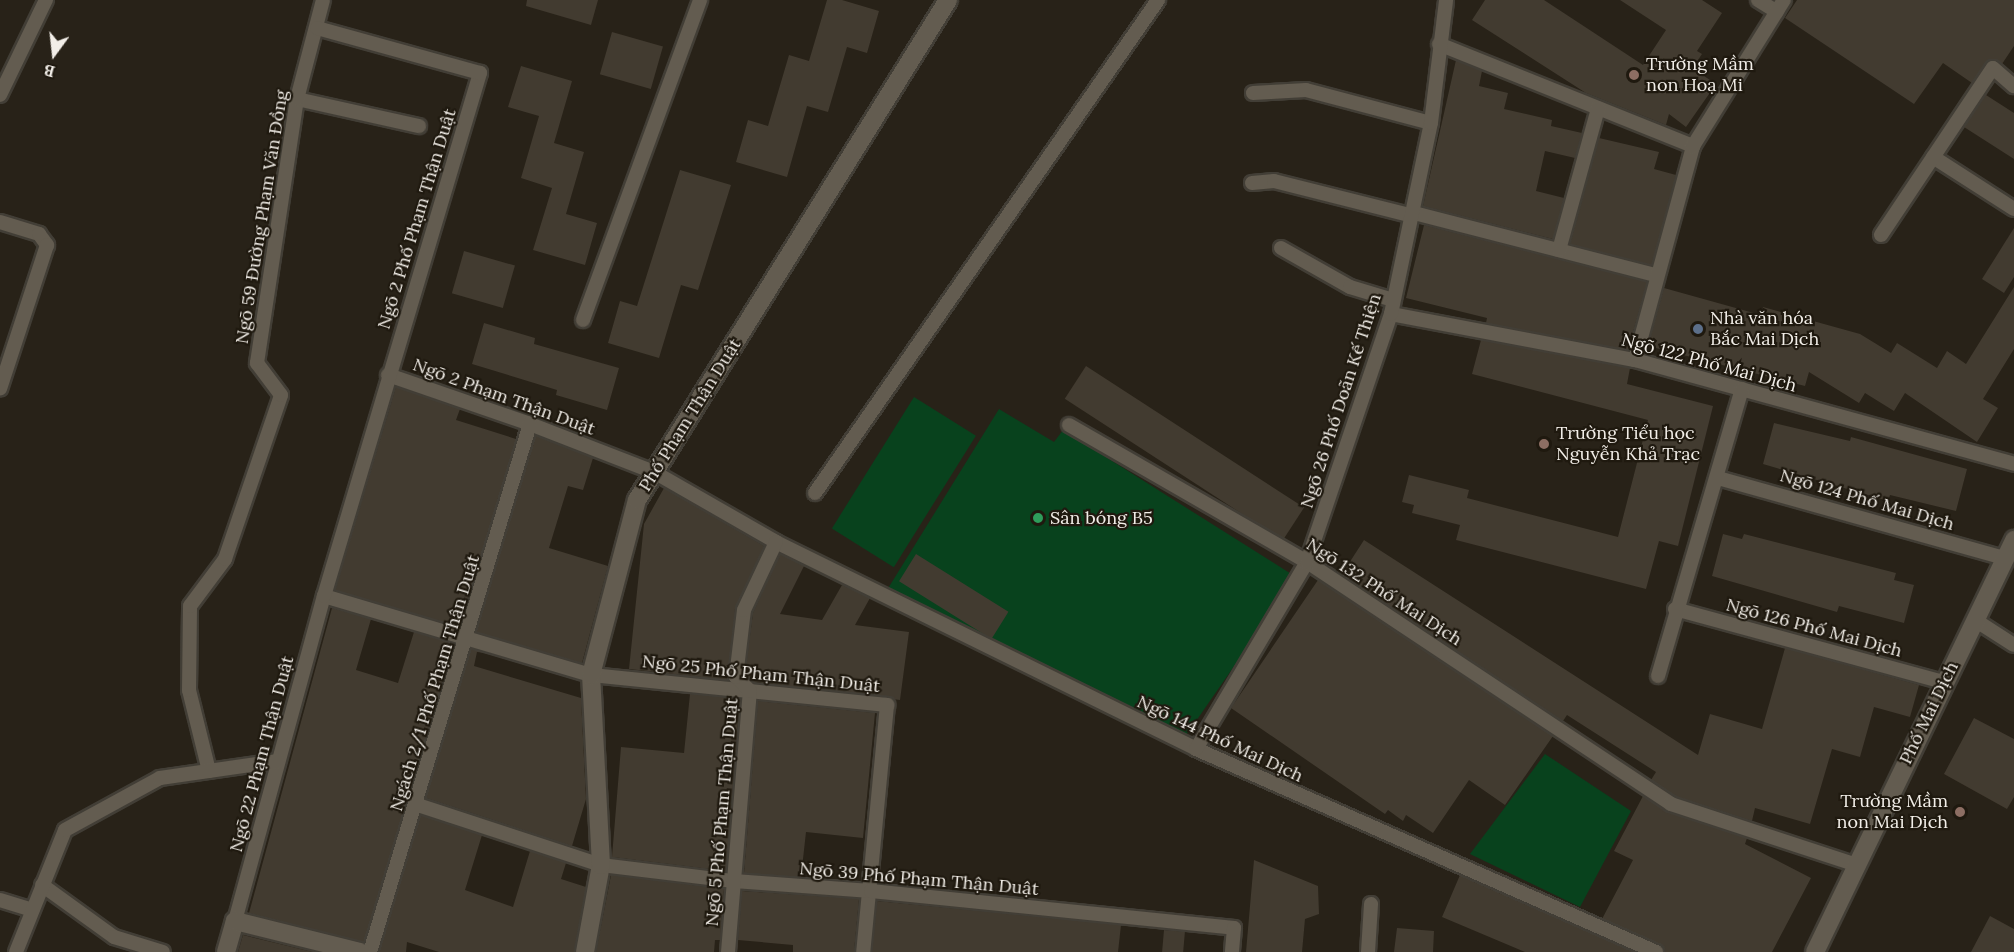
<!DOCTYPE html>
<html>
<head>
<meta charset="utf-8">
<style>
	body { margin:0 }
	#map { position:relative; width:2014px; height:952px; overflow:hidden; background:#282218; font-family:Lora,serif }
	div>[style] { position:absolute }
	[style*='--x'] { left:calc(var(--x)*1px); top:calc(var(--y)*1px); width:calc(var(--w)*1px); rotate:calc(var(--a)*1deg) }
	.green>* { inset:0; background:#08421d; transform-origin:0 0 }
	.building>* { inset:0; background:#423b30; transform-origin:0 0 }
	.roads { filter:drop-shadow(2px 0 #423e36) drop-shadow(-2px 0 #423e36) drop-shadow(0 2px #423e36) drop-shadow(0 -2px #423e36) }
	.service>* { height:14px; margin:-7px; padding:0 7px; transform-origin:7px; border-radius:7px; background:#635c50 }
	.minor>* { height:18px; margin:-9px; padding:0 9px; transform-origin:9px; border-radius:9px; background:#635c50 }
	.dots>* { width:16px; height:16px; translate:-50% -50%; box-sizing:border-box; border:3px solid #1f190f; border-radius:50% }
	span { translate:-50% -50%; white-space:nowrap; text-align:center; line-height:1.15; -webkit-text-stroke:4.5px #1f190f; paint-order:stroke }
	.poi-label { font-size:18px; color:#f2eee8 }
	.left { translate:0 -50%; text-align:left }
	.right { translate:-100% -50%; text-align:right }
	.street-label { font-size:18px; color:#f2eee8 }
	.north { position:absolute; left:24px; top:24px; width:60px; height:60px; -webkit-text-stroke:4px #1f190f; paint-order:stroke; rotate:195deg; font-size:16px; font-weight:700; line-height:24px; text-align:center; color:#f2eee8 }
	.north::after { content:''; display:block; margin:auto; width:21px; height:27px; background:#f2eee8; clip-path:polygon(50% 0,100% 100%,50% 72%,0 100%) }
</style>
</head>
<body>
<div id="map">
	<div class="green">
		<div style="left:914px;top:397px;width:73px;height:155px;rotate:32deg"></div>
		<div style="clip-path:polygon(999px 409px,1054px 442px,1063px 430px,1296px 577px,1187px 734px,887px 590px)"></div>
		<div style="clip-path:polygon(1545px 754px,1631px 811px,1580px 907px,1470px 854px)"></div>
	</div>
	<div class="building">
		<div style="clip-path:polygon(527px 0,598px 0,591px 25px,526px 6px)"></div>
		<div style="clip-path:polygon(827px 0,842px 0,879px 11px,867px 53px,847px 47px,828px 112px,807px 106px,787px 177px,736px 162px,748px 120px,768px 126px,789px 55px,809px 61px)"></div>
		<div style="clip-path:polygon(1485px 0,1544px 0,1643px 65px,1666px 30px,1620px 0,1702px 0,1722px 13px,1697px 51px,1702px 54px,1698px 60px,1703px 64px,1698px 72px,1716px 84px,1686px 127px,1669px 114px,1666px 125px,1586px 93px,1472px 20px)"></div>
		<div style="clip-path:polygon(1797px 0,2014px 0,2014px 46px,2002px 64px,1994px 59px,1986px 63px,1972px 83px,1943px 63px,1914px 104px,1785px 18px)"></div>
		<div style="left:612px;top:32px;width:53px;height:44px;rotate:16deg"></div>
		<div style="clip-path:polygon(1456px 60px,1482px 71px,1479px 86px,1508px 93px,1504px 109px,1552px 120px,1551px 126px,1582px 133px,1575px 158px,1545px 151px,1536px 191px,1564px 198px,1553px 239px,1423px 206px)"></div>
		<div style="clip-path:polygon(521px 66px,572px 81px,554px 143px,584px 152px,566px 214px,597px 223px,585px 265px,533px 250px,552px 188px,521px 178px,539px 116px,508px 107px)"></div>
		<div style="clip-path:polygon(1986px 95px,2014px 113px,2014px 159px,1964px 127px)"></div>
		<div style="clip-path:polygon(1599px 138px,1659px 152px,1654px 169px,1676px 175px,1652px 265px,1570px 244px)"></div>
		<div style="clip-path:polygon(680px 170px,731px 185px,698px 290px,681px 285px,659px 358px,608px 343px,620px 301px,637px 306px)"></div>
		<div style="clip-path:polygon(1424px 225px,1647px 282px,1628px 350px,1486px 323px,1487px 318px,1406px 298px)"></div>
		<div style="clip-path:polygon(2014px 228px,2014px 277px,2004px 293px,1982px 279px)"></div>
		<div style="left:464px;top:251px;width:53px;height:44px;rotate:16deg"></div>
		<div style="clip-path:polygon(2014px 287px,2014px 349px,1983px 399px,1998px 408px,1977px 442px,1905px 393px,1894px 411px,1865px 393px,1859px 403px,1809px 372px,1805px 386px,1648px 346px,1664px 288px,1761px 315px,1763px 307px,1860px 334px,1891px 353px,1897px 343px,1937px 368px,1947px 351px,1966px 364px)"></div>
		<div style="clip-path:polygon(484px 323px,535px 338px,534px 344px,619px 368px,607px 410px,556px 395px,557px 390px,472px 364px)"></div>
		<div style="clip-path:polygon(1481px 340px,1630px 368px,1627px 384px,1713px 406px,1678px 546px,1659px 541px,1646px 589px,1456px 540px,1460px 525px,1412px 513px,1414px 505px,1402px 502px,1409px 475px,1469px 490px,1467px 498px,1618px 537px,1648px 420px,1472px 374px)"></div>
		<div style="left:1086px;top:366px;width:260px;height:39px;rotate:33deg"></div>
		<div style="clip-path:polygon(396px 387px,460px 409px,456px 420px,516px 439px,459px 627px,335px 590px)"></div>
		<div style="clip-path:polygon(1774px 423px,1850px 441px,1851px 437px,1967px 469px,1956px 511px,1890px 495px,1888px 501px,1763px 464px)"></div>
		<div style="clip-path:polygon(536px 436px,593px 458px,583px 490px,568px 486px,549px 548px,608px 566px,582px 663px,476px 632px)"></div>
		<div style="clip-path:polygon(664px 488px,764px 546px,735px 609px,728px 680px,629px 669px,644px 524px)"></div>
		<div style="clip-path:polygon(1723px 534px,1742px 539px,1744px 534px,1896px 573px,1894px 580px,1914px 585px,1904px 623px,1839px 606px,1837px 612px,1712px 576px)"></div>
		<div style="clip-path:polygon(1364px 540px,1698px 755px,1710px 714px,1762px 729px,1785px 648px,1919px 685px,1910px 717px,1874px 707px,1860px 757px,1832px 749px,1810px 824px,1755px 808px,1752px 821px,1675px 796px,1651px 780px,1656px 772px,1567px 715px,1563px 721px,1342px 574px)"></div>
		<div style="clip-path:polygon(780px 554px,804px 566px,780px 614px,822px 620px,842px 585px,870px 598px,855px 625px,909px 632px,900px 700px,754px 682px,745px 674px,753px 613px)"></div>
		<div style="left:916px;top:554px;width:109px;height:32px;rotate:32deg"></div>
		<div style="clip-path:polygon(1318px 580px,1553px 736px,1505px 805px,1469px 780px,1433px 833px,1406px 815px,1403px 821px,1388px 810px,1385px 814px,1231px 708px)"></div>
		<div style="clip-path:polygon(332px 608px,371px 619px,356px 670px,398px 683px,414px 632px,454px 644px,364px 942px,249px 913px)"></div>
		<div style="clip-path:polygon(471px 649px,487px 653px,477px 652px,474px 666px,581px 698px,586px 799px,572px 846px,426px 798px)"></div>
		<div style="clip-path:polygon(690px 694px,740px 699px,726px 871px,612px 857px,621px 747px,684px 753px)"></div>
		<div style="clip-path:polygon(758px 701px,875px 713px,863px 838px,806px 832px,801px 877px,744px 873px)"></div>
		<div style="clip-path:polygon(1974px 718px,2014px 739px,2014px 797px,2007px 809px,1944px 774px)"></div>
		<div style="clip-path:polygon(1643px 796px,1668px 812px,1747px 838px,1745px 844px,1811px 878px,1772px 952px,1665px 952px,1660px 944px,1602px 919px,1633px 860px,1614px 851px)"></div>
		<div style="clip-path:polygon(421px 815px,482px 835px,465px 890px,513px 907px,530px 851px,566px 863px,561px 879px,586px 887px,574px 952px,439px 952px,407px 942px,406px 952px,379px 952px)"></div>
		<div style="clip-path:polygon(1254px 860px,1318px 886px,1319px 914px,1305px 919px,1302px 952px,1246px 952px)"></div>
		<div style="clip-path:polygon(611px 875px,724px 889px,720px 940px,715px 940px,714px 952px,596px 952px)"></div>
		<div style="clip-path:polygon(1460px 875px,1472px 881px,1634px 952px,1525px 952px,1442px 917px)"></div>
		<div style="clip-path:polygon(742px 891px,859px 899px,854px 952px,793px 952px,793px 945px,738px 940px)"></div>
		<div style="clip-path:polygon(877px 901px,1121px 925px,1118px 952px,872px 952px)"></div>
		<div style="clip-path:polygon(1990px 916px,2014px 929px,2014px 952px,1971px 952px)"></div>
		<div style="clip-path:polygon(1397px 928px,1434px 931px,1433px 952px,1394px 952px)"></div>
		<div style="left:1164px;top:930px;width:21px;height:22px;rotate:5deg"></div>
		<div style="clip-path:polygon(243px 935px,313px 952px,238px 952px)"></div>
	</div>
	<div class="roads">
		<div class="service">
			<div style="--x:1758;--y:0;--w:22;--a:32"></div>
			<div style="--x:1439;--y:44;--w:274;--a:21.9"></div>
			<div style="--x:1253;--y:93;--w:53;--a:-3.2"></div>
			<div style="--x:1306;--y:90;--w:129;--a:14.8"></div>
			<div style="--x:0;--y:95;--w:106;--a:-64.2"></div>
			<div style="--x:297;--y:99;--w:125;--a:12.5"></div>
			<div style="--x:1933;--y:157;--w:96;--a:32.7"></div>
			<div style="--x:1252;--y:183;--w:22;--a:-5"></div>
			<div style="--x:1274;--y:181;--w:143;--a:14.1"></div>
			<div style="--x:1414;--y:213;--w:250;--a:14.4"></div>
			<div style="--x:0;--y:222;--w:41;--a:17.1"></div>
			<div style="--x:39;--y:234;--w:14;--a:54"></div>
			<div style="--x:47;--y:245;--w:151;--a:108.1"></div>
			<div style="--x:1881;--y:235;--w:201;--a:-56.2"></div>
			<div style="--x:1993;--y:68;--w:28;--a:41"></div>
			<div style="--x:1281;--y:248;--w:79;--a:29.5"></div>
			<div style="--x:1350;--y:287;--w:45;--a:16.8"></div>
			<div style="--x:1559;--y:250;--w:147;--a:-74.6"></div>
			<div style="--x:1391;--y:314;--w:248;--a:10.7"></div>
			<div style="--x:1635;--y:360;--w:393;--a:15.3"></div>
			<div style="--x:583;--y:320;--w:341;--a:-69.9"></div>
			<div style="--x:1635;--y:360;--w:222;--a:-74.8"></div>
			<div style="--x:1693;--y:146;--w:172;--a:-58.1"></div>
			<div style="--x:388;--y:375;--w:150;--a:19"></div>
			<div style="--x:530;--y:424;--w:133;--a:21.2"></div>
			<div style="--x:654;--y:472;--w:141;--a:29.8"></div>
			<div style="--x:776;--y:542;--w:468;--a:26.2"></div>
			<div style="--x:1196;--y:749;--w:503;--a:23.81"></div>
			<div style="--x:1069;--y:425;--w:275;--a:29.9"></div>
			<div style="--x:1307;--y:562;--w:437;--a:33.6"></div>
			<div style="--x:1671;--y:804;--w:193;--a:18.2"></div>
			<div style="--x:1718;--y:478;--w:298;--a:15.6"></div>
			<div style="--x:815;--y:493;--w:601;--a:-55.17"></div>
			<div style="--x:324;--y:596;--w:278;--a:16.5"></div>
			<div style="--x:591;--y:675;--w:298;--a:5.8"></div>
			<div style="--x:887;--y:705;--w:248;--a:95.5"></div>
			<div style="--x:1675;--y:609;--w:279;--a:15.2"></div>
			<div style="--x:1975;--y:620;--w:46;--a:32.7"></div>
			<div style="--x:1658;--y:676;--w:299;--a:-73.7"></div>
			<div style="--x:1196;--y:749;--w:217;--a:-59.3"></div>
			<div style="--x:1307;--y:562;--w:262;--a:-71.3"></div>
			<div style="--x:1391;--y:314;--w:195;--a:-78.2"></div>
			<div style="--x:1431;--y:123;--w:124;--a:-83"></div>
			<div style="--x:209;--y:771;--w:83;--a:-103.9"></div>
			<div style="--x:189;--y:690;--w:84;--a:-89.3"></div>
			<div style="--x:190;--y:606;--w:59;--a:-53.3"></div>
			<div style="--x:225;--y:559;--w:173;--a:-71.1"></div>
			<div style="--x:281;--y:395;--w:40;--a:-127"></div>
			<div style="--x:257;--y:363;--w:267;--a:-81.4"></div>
			<div style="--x:297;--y:99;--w:102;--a:-75.3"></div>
			<div style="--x:418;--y:805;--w:193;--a:18.2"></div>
			<div style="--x:601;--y:865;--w:134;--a:6.9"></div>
			<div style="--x:734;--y:881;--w:137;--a:4.2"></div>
			<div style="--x:871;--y:891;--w:365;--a:5.8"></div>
			<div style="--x:1234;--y:928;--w:24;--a:95"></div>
			<div style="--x:42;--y:885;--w:89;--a:35.8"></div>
			<div style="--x:114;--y:937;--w:51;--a:17"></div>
			<div style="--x:0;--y:900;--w:34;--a:17"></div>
			<div style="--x:235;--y:921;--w:337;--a:-74.7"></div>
			<div style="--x:324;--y:596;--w:546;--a:-73.39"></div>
			<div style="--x:480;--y:73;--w:169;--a:-164.6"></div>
			<div style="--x:16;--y:952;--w:131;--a:-68.1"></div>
			<div style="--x:65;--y:830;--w:108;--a:-28.7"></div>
			<div style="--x:160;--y:778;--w:119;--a:-8.2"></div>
			<div style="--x:370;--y:952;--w:552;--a:-73.14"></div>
			<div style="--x:728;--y:952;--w:262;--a:-85.2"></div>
			<div style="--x:750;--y:691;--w:20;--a:-135"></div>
			<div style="--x:736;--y:677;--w:67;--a:-83.2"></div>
			<div style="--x:744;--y:610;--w:75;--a:-64.8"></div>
			<div style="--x:1368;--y:952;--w:48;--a:-86.4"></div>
		</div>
		<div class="minor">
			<div style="--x:226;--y:952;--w:32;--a:-74"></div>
			<div style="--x:235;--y:921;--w:129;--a:13.9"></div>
			<div style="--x:585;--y:952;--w:88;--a:-79.6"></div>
			<div style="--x:601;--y:865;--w:190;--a:-93"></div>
			<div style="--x:591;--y:675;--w:181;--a:-75.3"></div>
			<div style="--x:637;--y:500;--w:589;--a:-58.12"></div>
			<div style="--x:1815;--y:952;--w:458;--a:-64.2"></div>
		</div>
	</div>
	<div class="dots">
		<div style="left:1634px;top:75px;background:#8d6e63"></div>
		<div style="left:1698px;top:329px;background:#5c6f8a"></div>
		<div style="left:1544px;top:444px;background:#8d6e63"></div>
		<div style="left:1038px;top:518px;background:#2e9e5b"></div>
		<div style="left:1960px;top:812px;background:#8d6e63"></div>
	</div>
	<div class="poi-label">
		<span class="left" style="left:1646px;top:75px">Trường Mầm<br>non Hoạ Mi</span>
		<span class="left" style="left:1710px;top:329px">Nhà văn hóa<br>Bắc Mai Dịch</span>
		<span class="left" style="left:1556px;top:444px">Trường Tiểu học<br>Nguyễn Khả Trạc</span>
		<span class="left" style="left:1050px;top:518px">Sân bóng B5</span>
		<span class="right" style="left:1948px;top:812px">Trường Mầm<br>non Mai Dịch</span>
	</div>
	<div class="street-label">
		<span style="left:262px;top:217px;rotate:-81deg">Ngõ 59 Đường Phạm Văn Đồng</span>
		<span style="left:417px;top:219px;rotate:-73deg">Ngõ 2 Phố Phạm Thận Duật</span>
		<span style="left:1709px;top:363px;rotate:15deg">Ngõ 122 Phố Mai Dịch</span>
		<span style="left:504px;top:397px;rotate:20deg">Ngõ 2 Phạm Thận Duật</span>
		<span style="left:1341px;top:401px;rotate:-72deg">Ngõ 26 Phố Doãn Kế Thiện</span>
		<span style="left:690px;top:415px;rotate:-58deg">Phố Phạm Thận Duật</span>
		<span style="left:1867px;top:500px;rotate:16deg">Ngõ 124 Phố Mai Dịch</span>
		<span style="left:1384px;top:592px;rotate:33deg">Ngõ 132 Phố Mai Dịch</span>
		<span style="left:1814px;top:628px;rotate:15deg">Ngõ 126 Phố Mai Dịch</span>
		<span style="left:761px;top:674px;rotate:6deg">Ngõ 25 Phố Phạm Thận Duật</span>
		<span style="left:435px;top:683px;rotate:-73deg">Ngách 2/1 Phố Phạm Thận Duật</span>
		<span style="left:1929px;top:713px;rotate:-64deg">Phố Mai Dịch</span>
		<span style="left:1220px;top:739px;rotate:25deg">Ngõ 144 Phố Mai Dịch</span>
		<span style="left:262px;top:754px;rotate:-75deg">Ngõ 22 Phạm Thận Duật</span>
		<span style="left:722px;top:812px;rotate:-85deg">Ngõ 5 Phố Phạm Thận Duật</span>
		<span style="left:919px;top:879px;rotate:5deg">Ngõ 39 Phố Phạm Thận Duật</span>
	</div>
	<div class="north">B</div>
</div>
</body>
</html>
